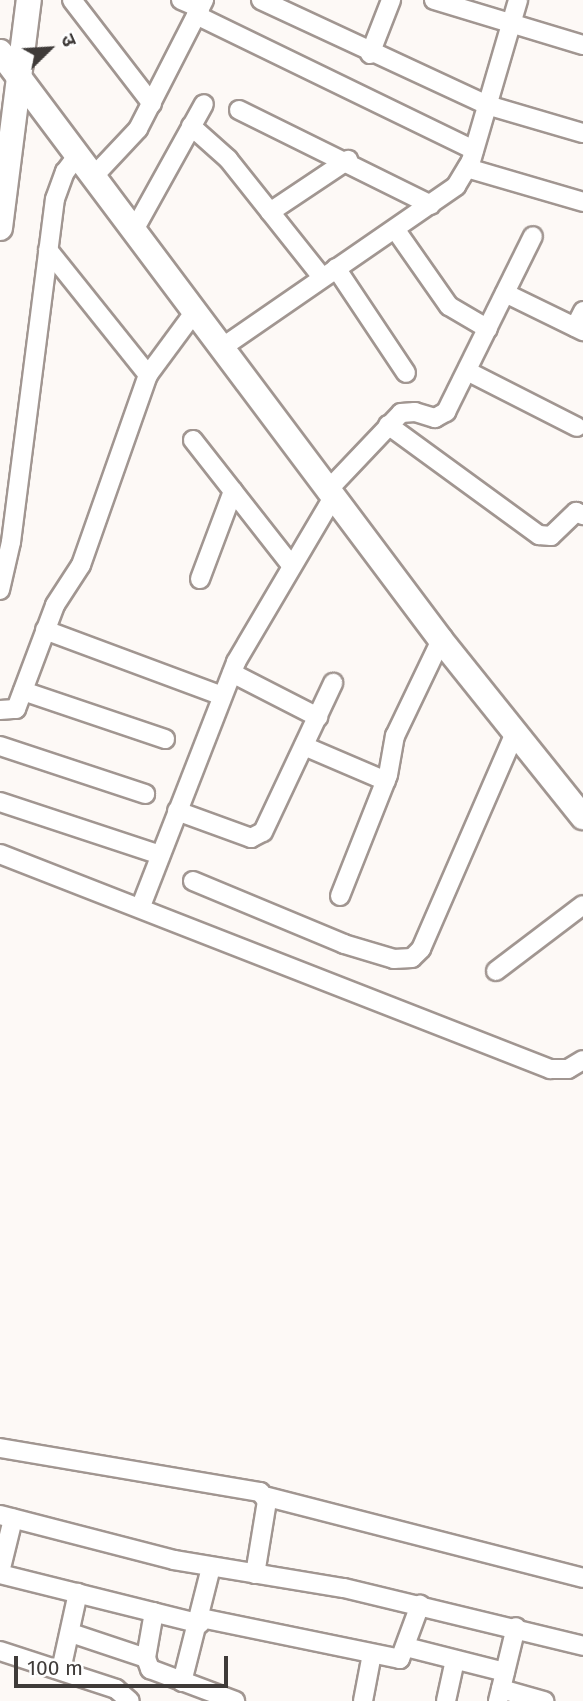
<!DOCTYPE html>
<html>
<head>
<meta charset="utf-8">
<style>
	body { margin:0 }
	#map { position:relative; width:583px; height:1701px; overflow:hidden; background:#fdf9f6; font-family:"Fira Sans","Noto Sans Devanagari",sans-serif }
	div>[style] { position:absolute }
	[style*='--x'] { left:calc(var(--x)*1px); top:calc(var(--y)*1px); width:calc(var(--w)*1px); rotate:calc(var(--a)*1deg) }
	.roads { filter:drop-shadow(2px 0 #a19691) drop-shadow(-2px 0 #a19691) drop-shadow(0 2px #a19691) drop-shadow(0 -2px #a19691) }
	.street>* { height:18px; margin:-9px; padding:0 9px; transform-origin:9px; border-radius:9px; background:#fff }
	.secondary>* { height:24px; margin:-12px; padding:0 12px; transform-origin:12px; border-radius:12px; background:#fff }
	span { translate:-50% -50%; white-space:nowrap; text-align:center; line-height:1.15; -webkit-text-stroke:7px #fff; paint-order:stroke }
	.north { position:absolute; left:14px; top:14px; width:70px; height:70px; -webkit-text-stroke:5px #fff; paint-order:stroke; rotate:66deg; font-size:19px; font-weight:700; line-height:28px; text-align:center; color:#3f3b39 }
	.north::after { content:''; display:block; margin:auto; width:24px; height:32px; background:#3f3b39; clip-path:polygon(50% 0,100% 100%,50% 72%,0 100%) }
	.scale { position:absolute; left:14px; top:1656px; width:214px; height:32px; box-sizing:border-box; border:4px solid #3f3b39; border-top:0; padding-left:9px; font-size:21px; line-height:24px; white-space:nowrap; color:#3f3b39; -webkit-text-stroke:5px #fff; paint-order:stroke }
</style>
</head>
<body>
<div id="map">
	<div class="roads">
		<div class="street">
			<div style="--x:72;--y:0;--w:131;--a:52.4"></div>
			<div style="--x:181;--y:0;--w:21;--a:23"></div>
			<div style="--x:261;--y:0;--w:249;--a:24.9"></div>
			<div style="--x:487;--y:105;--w:100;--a:16.3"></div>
			<div style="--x:434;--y:0;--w:156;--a:16.8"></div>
			<div style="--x:196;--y:15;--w:309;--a:25.9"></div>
			<div style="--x:370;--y:54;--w:58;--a:-68.7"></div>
			<div style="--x:239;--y:110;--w:214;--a:26.3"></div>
			<div style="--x:191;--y:126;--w:50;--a:41.7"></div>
			<div style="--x:228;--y:159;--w:151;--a:51.5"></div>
			<div style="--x:467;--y:168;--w:121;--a:16.3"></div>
			<div style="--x:93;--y:177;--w:66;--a:-46.8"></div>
			<div style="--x:138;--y:129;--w:145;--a:-62.9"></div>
			<div style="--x:270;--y:212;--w:94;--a:-33.7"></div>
			<div style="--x:395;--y:229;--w:94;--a:55"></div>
			<div style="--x:449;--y:306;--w:45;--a:30.5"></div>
			<div style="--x:133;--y:232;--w:146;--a:-61"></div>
			<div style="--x:48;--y:250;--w:160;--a:51.3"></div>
			<div style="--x:336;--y:268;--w:126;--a:56.3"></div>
			<div style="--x:505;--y:293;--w:87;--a:26"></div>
			<div style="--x:575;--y:327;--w:18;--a:-63"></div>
			<div style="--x:220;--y:349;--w:287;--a:-34.6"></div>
			<div style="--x:456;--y:186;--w:29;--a:-59"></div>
			<div style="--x:471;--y:161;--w:168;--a:-73.7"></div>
			<div style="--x:467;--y:371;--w:123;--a:27"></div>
			<div style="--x:388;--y:425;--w:187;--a:36.1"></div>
			<div style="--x:539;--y:535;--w:12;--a:5"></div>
			<div style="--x:551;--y:536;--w:35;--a:-44"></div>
			<div style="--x:576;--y:512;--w:8;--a:23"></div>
			<div style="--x:193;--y:440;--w:159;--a:51.9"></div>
			<div style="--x:328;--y:490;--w:106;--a:-46.5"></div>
			<div style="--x:401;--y:413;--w:14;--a:-4"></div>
			<div style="--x:415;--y:412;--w:21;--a:17"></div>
			<div style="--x:435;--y:418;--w:13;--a:-29"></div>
			<div style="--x:446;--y:412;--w:196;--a:-63.7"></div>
			<div style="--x:200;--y:579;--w:94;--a:-69.4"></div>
			<div style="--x:0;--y:590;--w:49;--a:-77.1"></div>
			<div style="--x:11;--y:542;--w:346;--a:-82.7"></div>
			<div style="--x:55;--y:199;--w:29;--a:-70"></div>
			<div style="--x:65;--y:172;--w:21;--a:-53"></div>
			<div style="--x:45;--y:630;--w:189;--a:20.4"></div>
			<div style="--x:232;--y:673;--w:97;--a:27.1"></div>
			<div style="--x:23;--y:691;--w:150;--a:18.7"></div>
			<div style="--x:0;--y:710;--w:16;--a:-4"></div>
			<div style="--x:16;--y:709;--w:111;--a:-69.4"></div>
			<div style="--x:55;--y:605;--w:48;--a:-57"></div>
			<div style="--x:81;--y:565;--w:201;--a:-70.6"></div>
			<div style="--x:148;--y:375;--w:76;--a:-53.6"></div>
			<div style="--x:0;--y:746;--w:153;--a:18.3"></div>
			<div style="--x:304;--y:746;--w:89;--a:23.1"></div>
			<div style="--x:0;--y:802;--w:169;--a:18.3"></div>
			<div style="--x:177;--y:811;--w:79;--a:20"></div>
			<div style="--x:251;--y:838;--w:13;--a:-27"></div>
			<div style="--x:263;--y:832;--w:165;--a:-64.8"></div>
			<div style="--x:0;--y:854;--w:591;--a:21.35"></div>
			<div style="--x:550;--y:1069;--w:18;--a:0"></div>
			<div style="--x:568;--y:1069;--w:17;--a:-31"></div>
			<div style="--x:193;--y:881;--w:164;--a:22.6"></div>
			<div style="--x:344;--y:944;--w:52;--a:16.7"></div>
			<div style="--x:394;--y:959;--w:18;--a:-3"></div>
			<div style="--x:412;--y:958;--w:13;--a:-45"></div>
			<div style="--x:421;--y:949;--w:236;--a:-66.5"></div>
			<div style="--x:340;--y:896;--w:130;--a:-68.4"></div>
			<div style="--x:388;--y:775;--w:40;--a:-80"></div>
			<div style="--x:395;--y:736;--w:106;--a:-64.4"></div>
			<div style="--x:141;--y:906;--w:262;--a:-68.7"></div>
			<div style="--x:236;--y:662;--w:191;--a:-59.5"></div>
			<div style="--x:496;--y:971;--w:109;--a:-37.2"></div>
			<div style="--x:0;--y:1448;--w:264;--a:9.6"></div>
			<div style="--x:260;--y:1492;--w:11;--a:52"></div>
			<div style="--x:267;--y:1501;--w:74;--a:99.3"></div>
			<div style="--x:264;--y:1496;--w:329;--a:14.4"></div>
			<div style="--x:0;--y:1515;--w:180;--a:14.5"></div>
			<div style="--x:174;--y:1560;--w:172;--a:9.4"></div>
			<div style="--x:344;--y:1588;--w:246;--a:13.6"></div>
			<div style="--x:0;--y:1572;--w:55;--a:-76.2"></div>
			<div style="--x:0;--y:1574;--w:206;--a:14"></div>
			<div style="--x:154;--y:1612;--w:47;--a:99.9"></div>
			<div style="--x:146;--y:1658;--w:12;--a:70"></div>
			<div style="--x:150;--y:1669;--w:91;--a:20.6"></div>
			<div style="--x:201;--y:1618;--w:203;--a:11.6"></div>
			<div style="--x:400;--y:1659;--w:58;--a:-69.7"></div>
			<div style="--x:71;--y:1633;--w:79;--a:18.4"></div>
			<div style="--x:406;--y:1647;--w:102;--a:14.2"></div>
			<div style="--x:0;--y:1651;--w:122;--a:18.1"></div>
			<div style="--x:116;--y:1689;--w:18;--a:41"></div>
			<div style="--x:61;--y:1670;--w:79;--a:-77.6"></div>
			<div style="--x:182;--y:1682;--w:119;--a:-75.8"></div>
			<div style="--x:501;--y:1689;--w:45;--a:15.6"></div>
			<div style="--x:363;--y:1701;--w:48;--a:-79.2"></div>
			<div style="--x:446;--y:1701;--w:42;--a:-77.6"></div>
			<div style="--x:498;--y:1701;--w:76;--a:-76.3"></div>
		</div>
		<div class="secondary">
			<div style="--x:0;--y:52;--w:735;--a:53.13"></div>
			<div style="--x:441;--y:640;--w:227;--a:51.3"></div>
			<div style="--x:0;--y:228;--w:230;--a:-82.8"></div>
		</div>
	</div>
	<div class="north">उ</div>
	<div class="scale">100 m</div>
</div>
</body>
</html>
